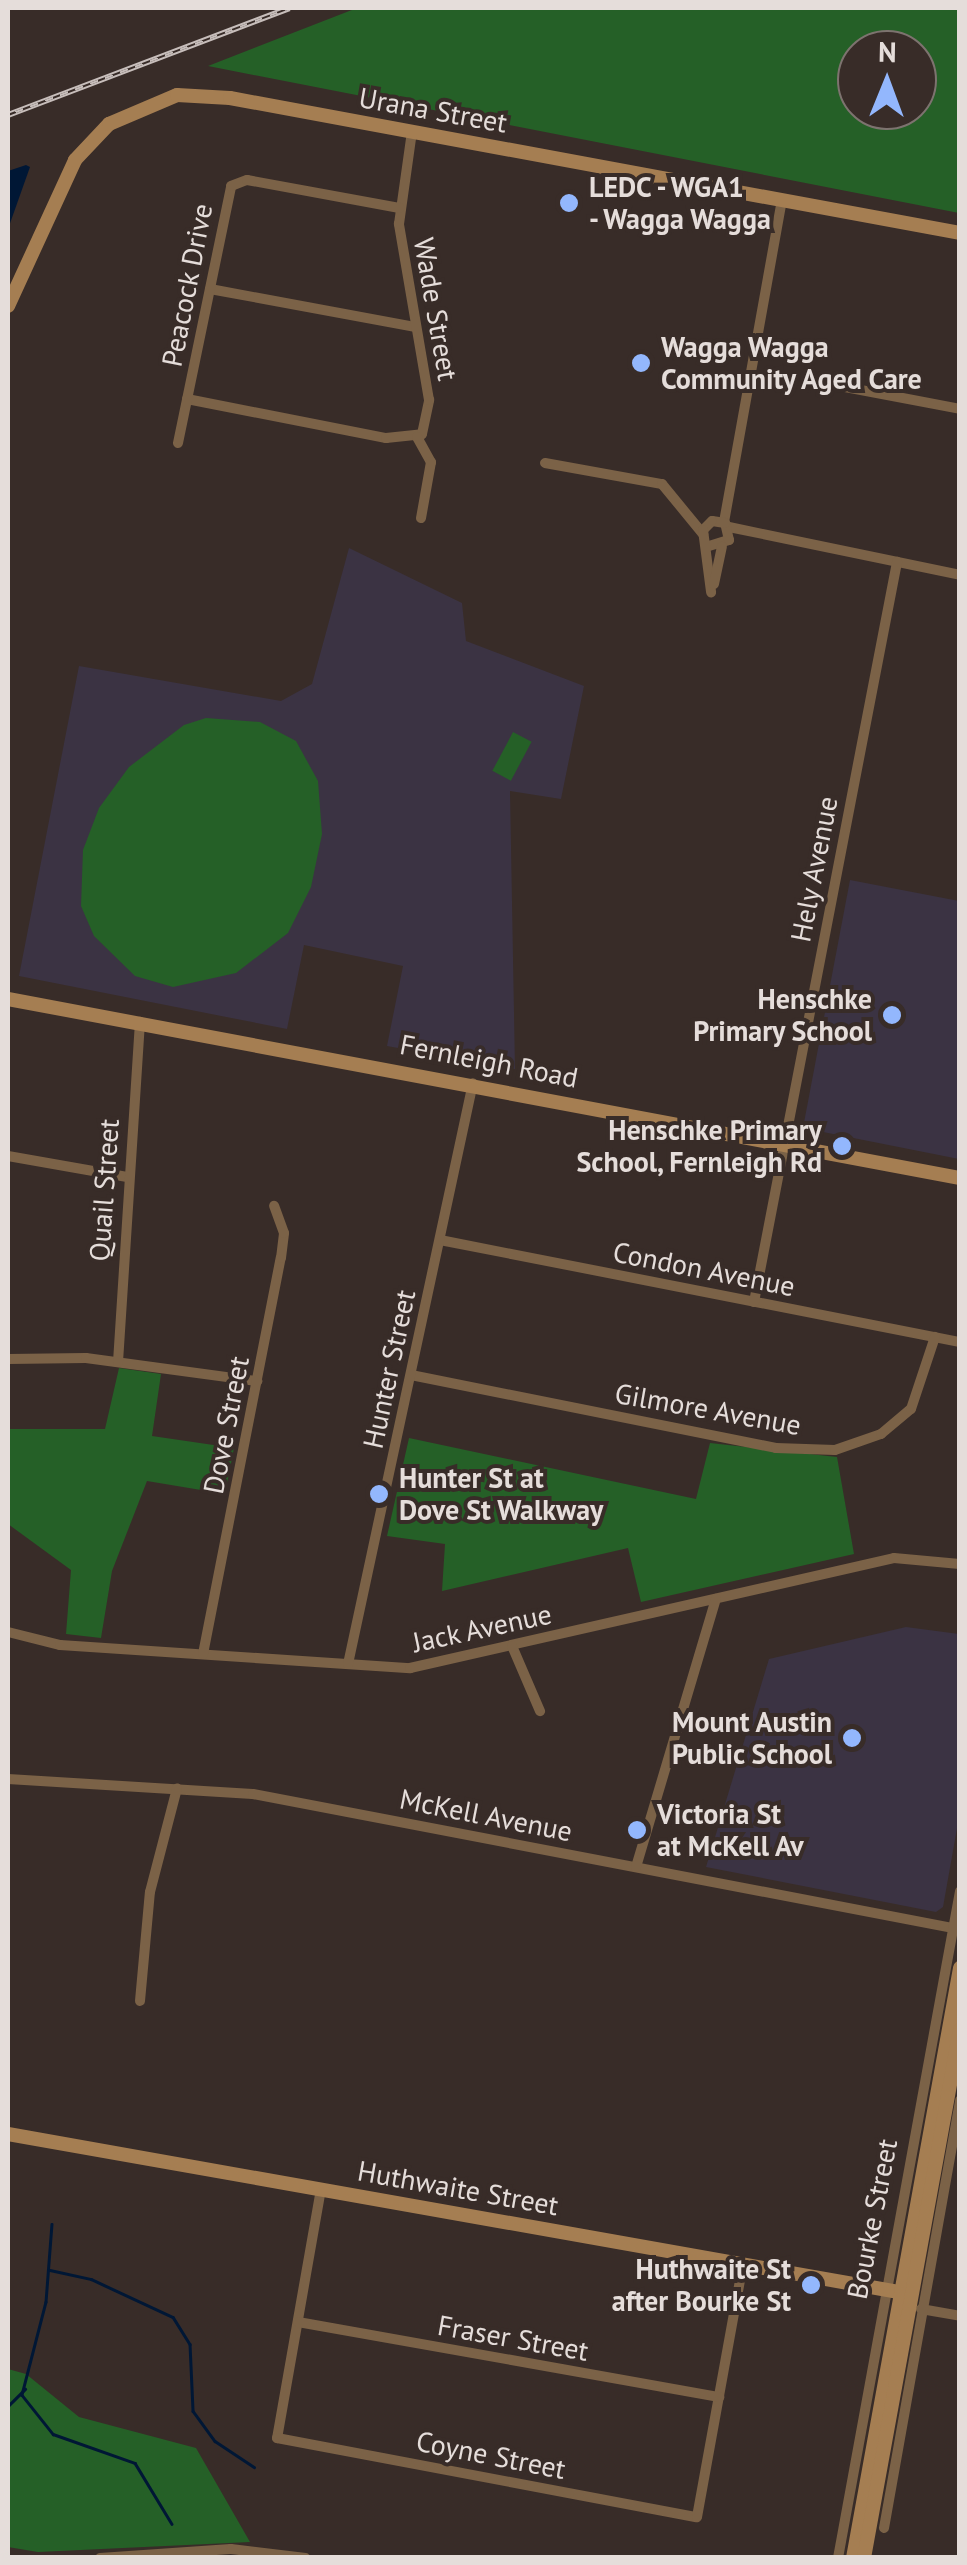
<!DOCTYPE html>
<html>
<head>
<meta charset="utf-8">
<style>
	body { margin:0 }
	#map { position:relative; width:967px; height:2565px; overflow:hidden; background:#382c28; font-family:"PT Sans",sans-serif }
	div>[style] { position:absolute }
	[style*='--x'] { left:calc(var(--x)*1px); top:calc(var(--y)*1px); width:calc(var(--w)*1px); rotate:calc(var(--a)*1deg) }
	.education>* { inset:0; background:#3b3343 }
	.green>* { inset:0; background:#256027; transform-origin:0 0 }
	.water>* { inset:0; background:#001735 }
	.stream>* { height:2.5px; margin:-1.25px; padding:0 1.25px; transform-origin:1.25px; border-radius:1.25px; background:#001735 }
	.street>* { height:10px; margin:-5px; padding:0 5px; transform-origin:5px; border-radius:5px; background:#7b6247 }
	.secondary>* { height:14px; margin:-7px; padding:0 7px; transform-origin:7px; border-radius:7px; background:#a57e52 }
	.rail>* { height:6px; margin-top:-3px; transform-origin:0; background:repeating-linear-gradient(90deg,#382c28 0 8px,#c7bebb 0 16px); box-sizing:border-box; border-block:2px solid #c7bebb }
	.dots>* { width:28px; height:28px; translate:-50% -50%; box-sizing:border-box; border:5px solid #382c28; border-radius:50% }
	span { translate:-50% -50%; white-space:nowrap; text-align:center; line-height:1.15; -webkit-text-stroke:8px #382c28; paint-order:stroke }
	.street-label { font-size:28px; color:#e5ddda }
	.poi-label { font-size:28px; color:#e5ddda; font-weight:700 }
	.left { translate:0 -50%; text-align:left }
	.right { translate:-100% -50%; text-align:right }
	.frame { position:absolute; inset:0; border:10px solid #e5ddda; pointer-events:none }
	.north { position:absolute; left:837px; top:30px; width:100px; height:100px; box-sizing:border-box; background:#382c28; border:2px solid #7d736f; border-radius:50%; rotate:1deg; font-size:28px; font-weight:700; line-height:40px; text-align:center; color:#e5ddda }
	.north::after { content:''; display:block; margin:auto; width:35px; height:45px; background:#93b7fd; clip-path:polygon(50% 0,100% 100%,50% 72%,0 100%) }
</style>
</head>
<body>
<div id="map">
	<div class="education">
		<div style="clip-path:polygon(349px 548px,462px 603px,466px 641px,584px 686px,561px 799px,510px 791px,515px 1069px,387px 1046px,403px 966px,304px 945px,287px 1029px,19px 976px,79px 666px,281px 701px,312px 684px)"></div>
		<div style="clip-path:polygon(850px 880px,959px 901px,959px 1159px,803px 1128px)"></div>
		<div style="clip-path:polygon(906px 1627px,959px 1634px,959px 1817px,943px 1907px,936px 1912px,706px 1867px,769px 1659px)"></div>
	</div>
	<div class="green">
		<div style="clip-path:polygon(evenodd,357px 8px,959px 8px,959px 213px,208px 66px,357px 8px,917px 50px,917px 110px,857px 110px,857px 50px,917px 50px)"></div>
		<div style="clip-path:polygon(206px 718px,260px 722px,296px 741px,318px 781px,322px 834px,311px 887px,288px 933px,236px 973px,173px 987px,135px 976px,94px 936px,81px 906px,83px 850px,99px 808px,129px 767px,184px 725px)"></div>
		<div style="left:513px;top:732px;width:21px;height:44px;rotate:28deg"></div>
		<div style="clip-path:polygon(119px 1368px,161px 1374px,152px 1436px,234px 1448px,225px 1494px,147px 1481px,112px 1571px,101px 1638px,66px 1634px,71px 1570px,8px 1524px,8px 1429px,105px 1429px)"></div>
		<div style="clip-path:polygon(409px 1438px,696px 1499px,710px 1443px,837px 1457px,854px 1554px,641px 1602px,628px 1548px,442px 1591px,445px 1544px,387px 1536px)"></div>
		<div style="clip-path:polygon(8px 2369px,26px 2374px,79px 2417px,196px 2448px,250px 2542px,38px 2552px,8px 2547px)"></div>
	</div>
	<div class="water">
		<div style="clip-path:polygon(26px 165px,30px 167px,8px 229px,8px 171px)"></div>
	</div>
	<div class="stream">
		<div style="--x:52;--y:2224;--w:78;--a:94.4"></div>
		<div style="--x:46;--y:2302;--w:96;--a:104.5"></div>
		<div style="--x:22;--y:2395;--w:50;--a:51.5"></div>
		<div style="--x:53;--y:2434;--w:87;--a:19.5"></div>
		<div style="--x:135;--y:2463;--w:71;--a:58.8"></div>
		<div style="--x:50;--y:2270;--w:42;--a:12.4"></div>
		<div style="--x:91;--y:2279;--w:90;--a:24.9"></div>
		<div style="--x:173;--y:2317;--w:32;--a:58"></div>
		<div style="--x:190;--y:2344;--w:67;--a:87.4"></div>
		<div style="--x:193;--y:2411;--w:37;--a:54"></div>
		<div style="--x:215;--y:2441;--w:47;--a:33.7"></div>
		<div style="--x:8;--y:2406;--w:24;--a:-45"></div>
	</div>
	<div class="street">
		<div style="--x:210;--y:289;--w:208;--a:10.5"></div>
		<div style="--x:845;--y:387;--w:117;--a:10.8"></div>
		<div style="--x:187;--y:399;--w:203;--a:11.1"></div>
		<div style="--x:386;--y:438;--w:36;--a:-6"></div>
		<div style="--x:422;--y:434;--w:35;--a:-78"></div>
		<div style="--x:429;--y:400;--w:179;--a:-99.7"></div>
		<div style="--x:399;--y:224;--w:93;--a:-82"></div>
		<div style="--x:417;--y:437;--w:29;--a:61"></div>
		<div style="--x:431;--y:462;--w:57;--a:100.1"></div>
		<div style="--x:178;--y:443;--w:262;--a:-78.3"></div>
		<div style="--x:231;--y:186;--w:17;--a:-21"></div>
		<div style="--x:247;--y:180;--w:155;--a:10.4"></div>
		<div style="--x:545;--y:463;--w:119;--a:10.2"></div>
		<div style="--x:662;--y:484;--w:65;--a:50.6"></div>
		<div style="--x:724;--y:522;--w:328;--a:-79.8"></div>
		<div style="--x:729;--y:527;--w:236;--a:11.7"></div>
		<div style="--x:709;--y:546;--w:21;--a:-17"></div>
		<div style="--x:729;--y:540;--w:17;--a:-103"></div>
		<div style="--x:725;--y:523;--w:13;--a:-171"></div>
		<div style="--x:712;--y:521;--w:13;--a:135"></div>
		<div style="--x:703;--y:530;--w:63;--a:82.6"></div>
		<div style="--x:714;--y:584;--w:38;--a:-78"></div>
		<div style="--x:8;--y:1156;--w:121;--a:10"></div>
		<div style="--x:440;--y:1240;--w:530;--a:11.1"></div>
		<div style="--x:754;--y:1302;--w:754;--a:-79.06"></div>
		<div style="--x:8;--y:1359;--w:78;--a:-0.7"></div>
		<div style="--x:86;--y:1358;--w:173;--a:7.7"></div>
		<div style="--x:118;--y:1362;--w:341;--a:-86.3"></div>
		<div style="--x:411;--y:1375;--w:372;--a:11.3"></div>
		<div style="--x:776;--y:1448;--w:59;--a:1.9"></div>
		<div style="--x:835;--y:1450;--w:49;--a:-19.2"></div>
		<div style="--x:881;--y:1434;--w:39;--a:-40"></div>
		<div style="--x:911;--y:1409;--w:76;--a:-71.6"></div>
		<div style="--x:8;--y:1632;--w:54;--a:14"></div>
		<div style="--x:60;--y:1645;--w:351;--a:3.8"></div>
		<div style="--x:410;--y:1668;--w:496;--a:-12.8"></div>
		<div style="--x:894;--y:1558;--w:66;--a:5.2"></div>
		<div style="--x:512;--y:1646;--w:71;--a:66.7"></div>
		<div style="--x:203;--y:1654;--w:404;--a:-78.9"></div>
		<div style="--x:281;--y:1258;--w:25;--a:-83"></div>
		<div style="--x:284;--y:1233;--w:29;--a:-110"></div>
		<div style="--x:348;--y:1664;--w:594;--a:-77.86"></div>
		<div style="--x:8;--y:1779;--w:245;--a:3.5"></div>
		<div style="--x:253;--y:1794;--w:713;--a:10.84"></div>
		<div style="--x:636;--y:1867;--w:280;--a:-73.4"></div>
		<div style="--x:140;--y:2001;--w:109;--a:-84.8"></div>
		<div style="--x:150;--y:1892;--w:107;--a:-75.4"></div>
		<div style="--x:321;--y:2189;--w:253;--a:100"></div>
		<div style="--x:277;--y:2438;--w:427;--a:10.7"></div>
		<div style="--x:697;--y:2517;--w:257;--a:-79.7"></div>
		<div style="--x:921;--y:2309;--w:40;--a:10"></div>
		<div style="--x:298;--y:2322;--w:428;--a:10.1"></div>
		<div style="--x:884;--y:2528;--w:435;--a:-79.9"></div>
		<div style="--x:100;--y:2558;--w:131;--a:-3.9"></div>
		<div style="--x:231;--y:2549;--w:75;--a:6.9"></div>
		<div style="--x:838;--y:2558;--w:678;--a:-79.63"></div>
	</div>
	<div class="secondary">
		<div style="--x:8;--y:306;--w:161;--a:-65.3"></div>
		<div style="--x:75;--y:160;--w:50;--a:-46.6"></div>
		<div style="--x:109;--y:124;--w:74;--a:-23.1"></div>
		<div style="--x:177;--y:95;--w:53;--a:3.2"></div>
		<div style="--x:230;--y:98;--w:742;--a:10.48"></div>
		<div style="--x:8;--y:999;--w:969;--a:10.65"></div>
		<div style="--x:8;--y:2134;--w:916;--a:10.06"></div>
		<div style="--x:853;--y:2558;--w:600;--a:-79.72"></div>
		<div style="--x:864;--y:2558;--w:537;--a:-79.7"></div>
	</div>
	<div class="rail">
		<div style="--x:8;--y:115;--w:301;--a:-20.8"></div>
	</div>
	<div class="dots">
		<div style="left:569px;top:203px;background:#93b7fd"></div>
		<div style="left:641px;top:363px;background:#93b7fd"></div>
		<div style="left:892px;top:1015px;background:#93b7fd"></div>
		<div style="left:842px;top:1146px;background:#93b7fd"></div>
		<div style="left:379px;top:1494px;background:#93b7fd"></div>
		<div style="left:852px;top:1738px;background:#93b7fd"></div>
		<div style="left:637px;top:1830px;background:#93b7fd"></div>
		<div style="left:811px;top:2285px;background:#93b7fd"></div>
	</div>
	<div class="street-label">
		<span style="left:433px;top:110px;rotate:10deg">Urana Street</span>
		<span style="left:187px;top:285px;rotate:-79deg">Peacock Drive</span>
		<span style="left:436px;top:309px;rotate:80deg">Wade Street</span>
		<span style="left:814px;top:869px;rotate:-79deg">Hely Avenue</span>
		<span style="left:489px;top:1061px;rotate:11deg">Fernleigh Road</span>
		<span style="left:104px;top:1190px;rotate:-86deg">Quail Street</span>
		<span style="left:704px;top:1269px;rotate:11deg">Condon Avenue</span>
		<span style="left:389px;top:1369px;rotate:-78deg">Hunter Street</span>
		<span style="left:708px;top:1409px;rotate:10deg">Gilmore Avenue</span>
		<span style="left:226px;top:1425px;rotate:-79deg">Dove Street</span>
		<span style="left:482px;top:1628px;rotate:-12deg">Jack Avenue</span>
		<span style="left:486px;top:1815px;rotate:11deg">McKell Avenue</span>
		<span style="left:458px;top:2188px;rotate:10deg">Huthwaite Street</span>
		<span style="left:872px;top:2219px;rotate:-79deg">Bourke Street</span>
		<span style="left:513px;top:2338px;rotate:10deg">Fraser Street</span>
		<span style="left:491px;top:2455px;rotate:11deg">Coyne Street</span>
	</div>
	<div class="poi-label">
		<span class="left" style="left:589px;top:203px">LEDC - WGA1<br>- Wagga Wagga</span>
		<span class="left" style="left:661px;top:363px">Wagga Wagga<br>Community Aged Care</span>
		<span class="right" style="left:872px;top:1015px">Henschke<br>Primary School</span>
		<span class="right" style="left:822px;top:1146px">Henschke Primary<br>School, Fernleigh Rd</span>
		<span class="left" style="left:399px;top:1494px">Hunter St at<br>Dove St Walkway</span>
		<span class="right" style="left:832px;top:1738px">Mount Austin<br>Public School</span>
		<span class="left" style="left:657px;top:1830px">Victoria St<br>at McKell Av</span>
		<span class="right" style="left:791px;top:2285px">Huthwaite St<br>after Bourke St</span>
	</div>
	<div class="frame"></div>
	<div class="north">N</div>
</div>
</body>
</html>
